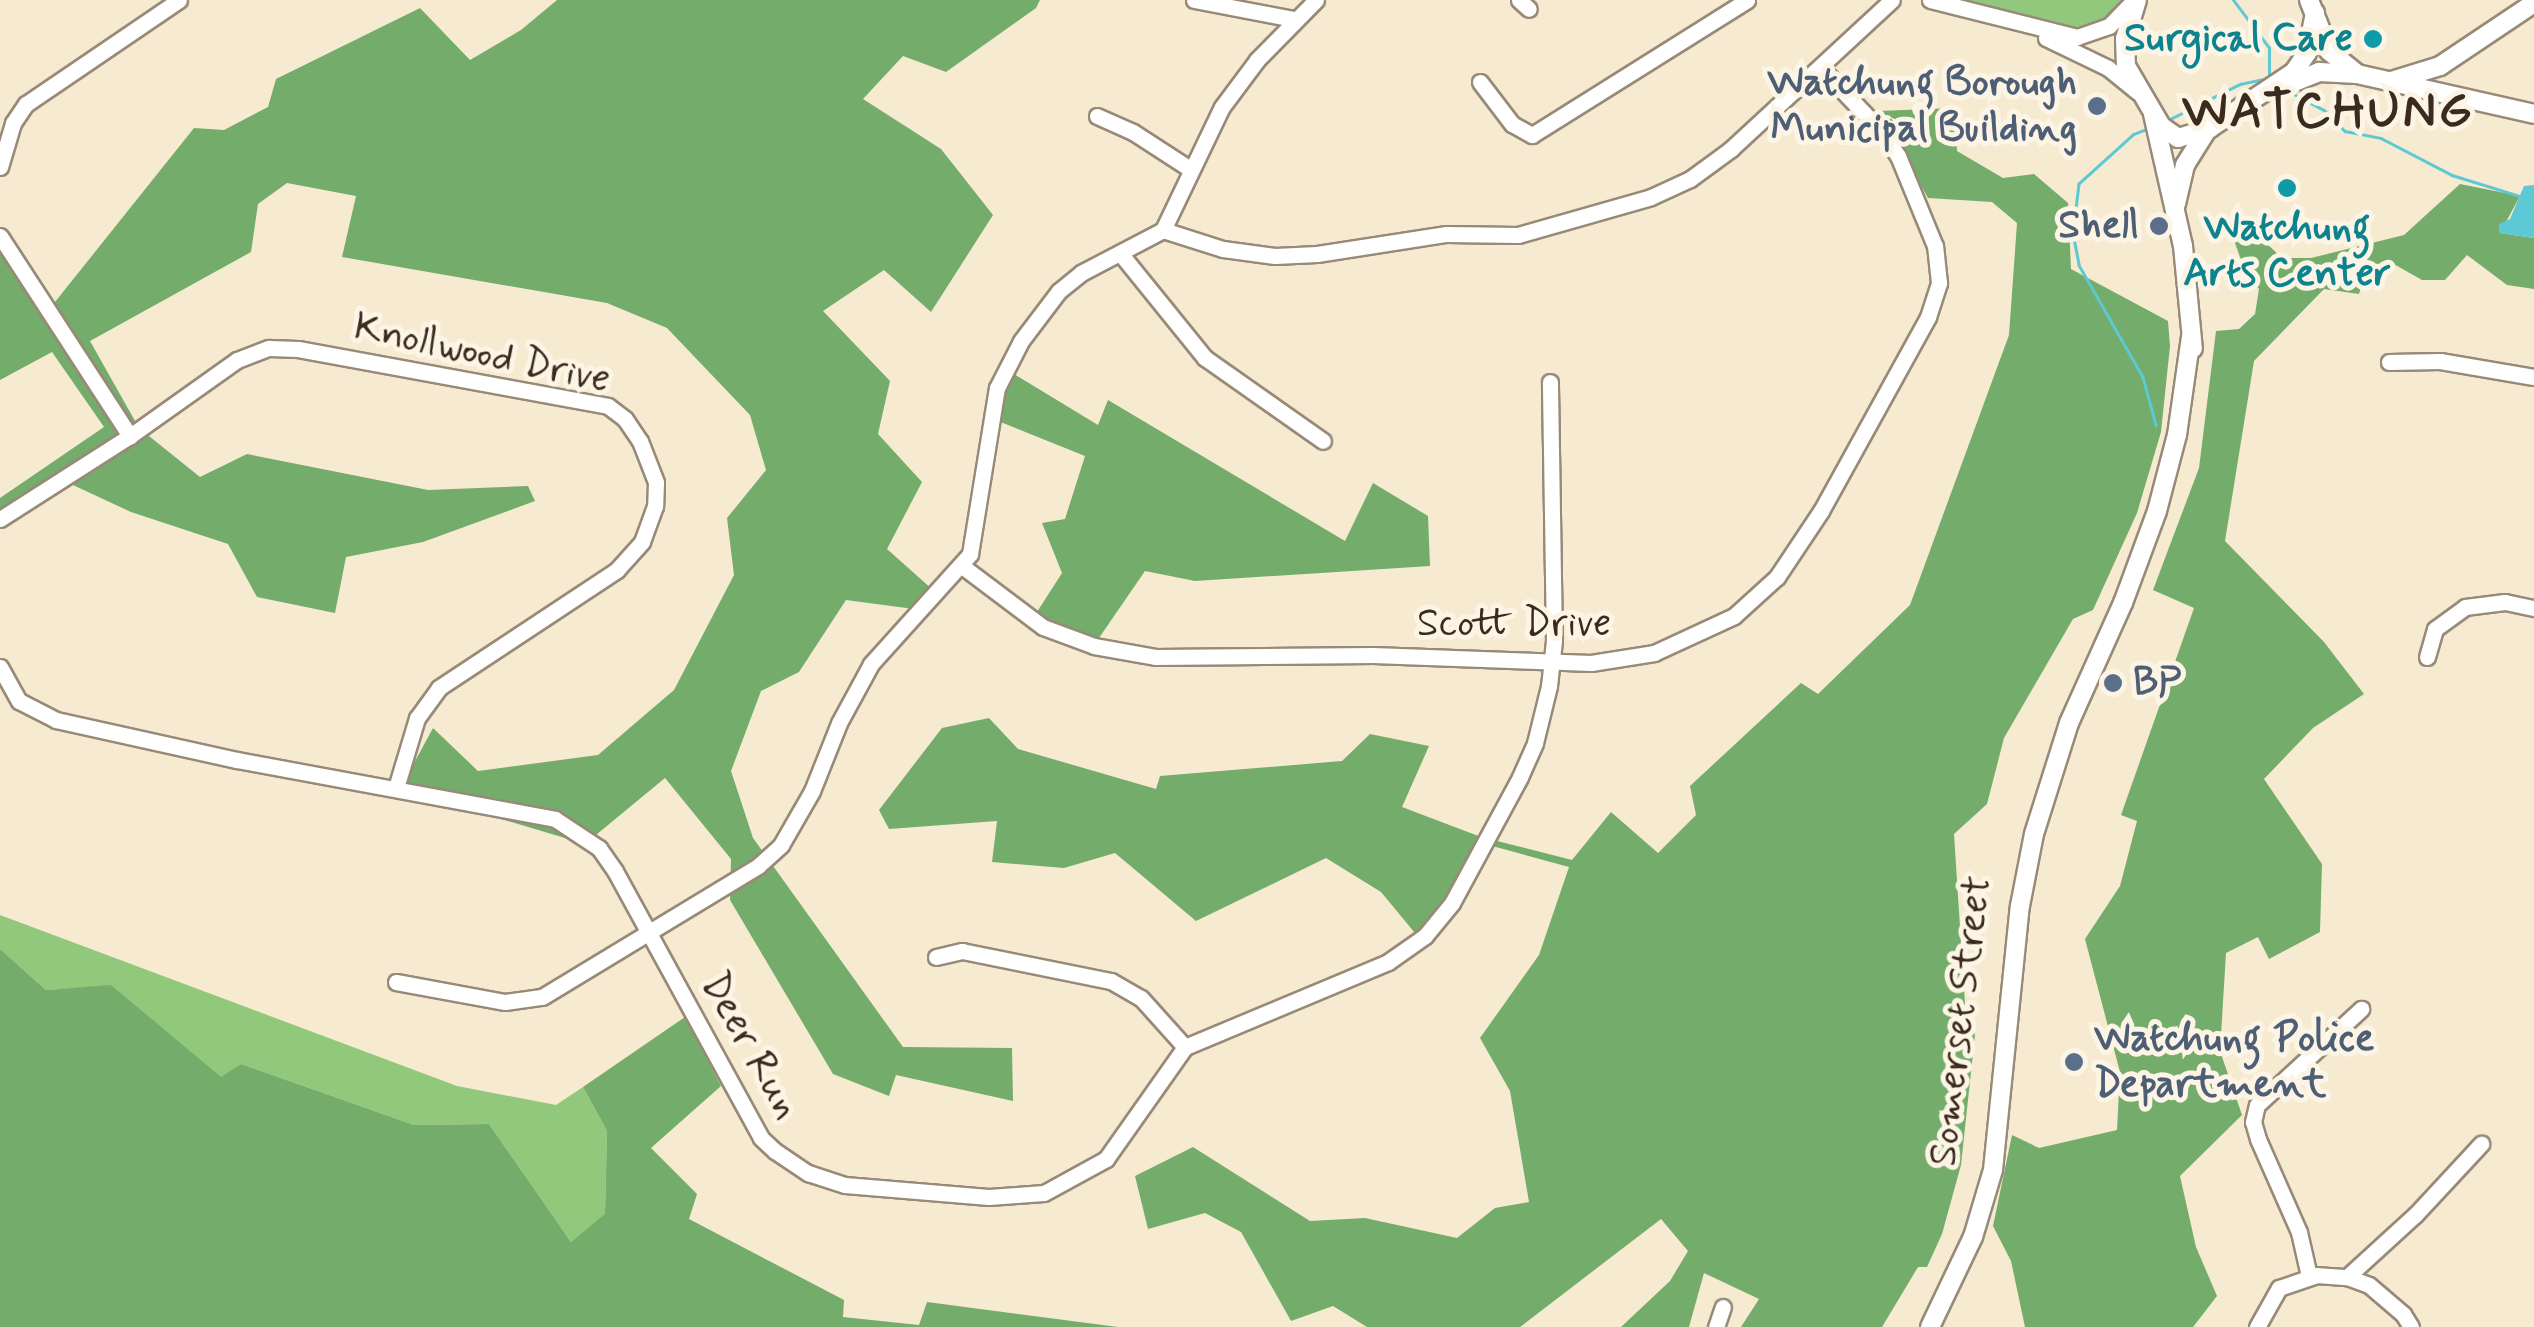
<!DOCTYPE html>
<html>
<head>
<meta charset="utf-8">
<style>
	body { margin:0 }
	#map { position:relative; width:2534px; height:1327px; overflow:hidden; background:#f6ead1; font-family:Mynerve,sans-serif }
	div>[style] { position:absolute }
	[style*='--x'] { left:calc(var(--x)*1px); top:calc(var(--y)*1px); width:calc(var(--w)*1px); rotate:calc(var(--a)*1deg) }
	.green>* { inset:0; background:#91c87b }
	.forest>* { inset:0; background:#74ac6b }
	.water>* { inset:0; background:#5dc9d5 }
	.stream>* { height:2.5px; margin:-1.25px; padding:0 1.25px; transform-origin:1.25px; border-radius:1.25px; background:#5dc9d5 }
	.roads { filter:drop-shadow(2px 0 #988a78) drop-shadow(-2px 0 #988a78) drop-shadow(0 2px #988a78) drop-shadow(0 -2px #988a78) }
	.minor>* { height:15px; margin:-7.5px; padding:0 7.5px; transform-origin:7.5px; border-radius:7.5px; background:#fff }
	.major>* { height:18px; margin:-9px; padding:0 9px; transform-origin:9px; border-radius:9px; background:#fff }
	.dots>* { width:28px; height:28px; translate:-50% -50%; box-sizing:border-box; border:5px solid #fcf5e5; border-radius:50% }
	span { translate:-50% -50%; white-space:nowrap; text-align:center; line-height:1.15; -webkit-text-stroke:10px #fcf5e5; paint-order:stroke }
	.culture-label { font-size:40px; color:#0d838f; font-weight:700 }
	.right { translate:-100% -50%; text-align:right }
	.service-label { font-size:40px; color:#4e5e75; font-weight:700 }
	.left { translate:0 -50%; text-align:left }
	.street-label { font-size:40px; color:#3b2a1e }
	.district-label { font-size:50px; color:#3b2a1e; font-weight:700; letter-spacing:2.5px }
</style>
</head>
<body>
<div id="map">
	<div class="green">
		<div style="clip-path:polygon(1931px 0,2134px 0,2093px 34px)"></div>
		<div style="clip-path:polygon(0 915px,457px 1086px,556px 1105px,583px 1087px,607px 1131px,605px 1215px,571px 1242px,489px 1124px,414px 1125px,241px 1064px,221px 1078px,111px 986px,46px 990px,0 949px)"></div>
	</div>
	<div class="forest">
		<div style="clip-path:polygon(557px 0,1040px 0,1036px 8px,946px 72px,903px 56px,863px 99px,941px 149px,993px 215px,931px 312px,884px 270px,823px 311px,890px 381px,878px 434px,922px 482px,887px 549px,933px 590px,914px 609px,846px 600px,799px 672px,761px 691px,731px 771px,753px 838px,903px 1047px,1012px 1048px,1013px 1101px,896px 1075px,889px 1096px,833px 1074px,730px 900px,731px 859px,665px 778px,585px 844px,400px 789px,433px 728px,478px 771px,598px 755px,674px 690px,734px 575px,727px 518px,766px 470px,750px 415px,667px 328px,607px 303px,342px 257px,356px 196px,287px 183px,258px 204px,251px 252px,90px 341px,139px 428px,200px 477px,247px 454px,428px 490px,528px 486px,535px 501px,423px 542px,346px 557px,335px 613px,257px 597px,228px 544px,131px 512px,60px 479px,0 514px,0 498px,104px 427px,52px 352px,0 380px,0 250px,51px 307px,194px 128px,224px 130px,268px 107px,276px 79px,420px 8px,470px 60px,521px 30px)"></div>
		<div style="clip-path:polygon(1954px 108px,1957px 151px,2003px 178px,2034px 174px,2068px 203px,2071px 269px,2168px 321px,2170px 346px,2161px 432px,2137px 513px,2093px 610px,2073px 619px,2004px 738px,1987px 804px,1954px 834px,1965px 1004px,1975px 1035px,1961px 1165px,1942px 1234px,1927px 1267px,1918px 1267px,1882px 1327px,1741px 1327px,1759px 1299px,1704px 1273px,1689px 1327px,1621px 1327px,1670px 1281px,1688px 1251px,1661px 1219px,1520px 1327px,1367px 1327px,1333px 1306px,1291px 1321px,1241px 1232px,1205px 1213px,1148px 1229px,1135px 1176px,1193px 1147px,1310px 1221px,1365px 1218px,1457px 1238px,1495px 1208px,1529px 1202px,1510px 1091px,1480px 1038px,1539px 955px,1569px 867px,1478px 842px,1444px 904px,1415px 933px,1381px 892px,1326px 858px,1196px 921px,1115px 853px,1064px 868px,992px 862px,997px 821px,889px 829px,879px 810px,942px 728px,989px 718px,1018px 749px,1156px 789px,1160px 776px,1342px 761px,1370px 734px,1429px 746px,1402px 807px,1481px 837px,1572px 860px,1611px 812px,1658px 853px,1696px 815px,1690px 786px,1801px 683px,1818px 694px,1910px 605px,2009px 335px,2017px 223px,1992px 202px,1928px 198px,1879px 111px)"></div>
		<div style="clip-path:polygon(2460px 184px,2520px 196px,2500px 233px,2534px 238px,2534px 289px,2507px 285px,2467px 255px,2445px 280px,2422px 280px,2392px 263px,2366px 270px,2359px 294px,2324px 289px,2254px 361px,2225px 541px,2324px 642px,2364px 694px,2313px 728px,2264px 779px,2322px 864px,2320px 932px,2269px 959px,2258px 937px,2226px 953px,2220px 1051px,2242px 1115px,2180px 1176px,2196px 1247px,2217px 1296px,2193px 1327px,2025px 1327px,2011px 1261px,1993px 1226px,2012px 1135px,2039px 1148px,2117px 1130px,2120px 1072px,2085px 939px,2120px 886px,2137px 821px,2121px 815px,2194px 608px,2153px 590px,2199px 468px,2216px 331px,2239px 329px,2255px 314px,2259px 289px,2246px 274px,2234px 240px,2249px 227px,2282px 258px,2311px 258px,2404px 235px)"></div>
		<div style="clip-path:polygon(1004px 368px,1098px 425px,1108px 400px,1345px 541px,1373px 483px,1428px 516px,1430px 566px,1195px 581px,1145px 571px,1090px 651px,1028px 626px,1062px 573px,1042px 523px,1065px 519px,1085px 456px,983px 415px)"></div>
		<div style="clip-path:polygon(0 949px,46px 990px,111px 985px,221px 1077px,241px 1064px,414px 1125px,489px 1124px,571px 1242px,605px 1214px,607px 1131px,583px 1087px,685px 1017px,721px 1086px,651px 1148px,697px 1194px,689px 1219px,844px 1300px,843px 1317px,919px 1325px,927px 1302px,1118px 1327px,0 1327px)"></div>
	</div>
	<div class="water">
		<div style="clip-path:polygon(2534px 185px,2534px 238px,2499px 233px,2499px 224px,2510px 219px,2524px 186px)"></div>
	</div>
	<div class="stream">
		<div style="--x:2292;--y:93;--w:36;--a:28"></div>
		<div style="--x:2324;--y:110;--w:30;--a:45"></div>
		<div style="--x:2345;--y:131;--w:37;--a:11"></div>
		<div style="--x:2381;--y:138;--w:80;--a:27.5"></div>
		<div style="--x:2452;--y:175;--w:71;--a:17.2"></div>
		<div style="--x:2166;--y:121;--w:83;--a:-26.6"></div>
		<div style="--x:2240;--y:84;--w:30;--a:-12"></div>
		<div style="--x:2269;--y:78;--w:30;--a:-90"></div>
		<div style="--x:2269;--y:48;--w:60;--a:-126.9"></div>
		<div style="--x:2150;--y:128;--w:18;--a:158"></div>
		<div style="--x:2133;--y:135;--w:73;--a:137.8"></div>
		<div style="--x:2079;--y:184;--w:49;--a:97"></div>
		<div style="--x:2073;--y:233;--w:33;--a:79"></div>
		<div style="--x:2079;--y:265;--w:129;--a:60.3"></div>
		<div style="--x:2143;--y:377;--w:50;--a:74.8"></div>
	</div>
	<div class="roads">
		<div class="minor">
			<div style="--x:1194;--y:0;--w:102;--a:10.8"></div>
			<div style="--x:1519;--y:0;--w:13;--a:42"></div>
			<div style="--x:1930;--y:0;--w:152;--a:14.1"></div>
			<div style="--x:2077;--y:37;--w:34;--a:-19"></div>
			<div style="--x:2109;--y:26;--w:36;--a:-46"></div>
			<div style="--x:2046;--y:38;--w:69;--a:25.8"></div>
			<div style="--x:2108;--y:68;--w:38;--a:39"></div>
			<div style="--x:1480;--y:82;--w:53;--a:52.7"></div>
			<div style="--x:1512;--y:124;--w:23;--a:29"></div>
			<div style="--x:1532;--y:135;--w:254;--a:-32.1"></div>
			<div style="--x:1097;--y:116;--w:39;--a:24"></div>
			<div style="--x:1133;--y:132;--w:68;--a:33"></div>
			<div style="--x:0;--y:167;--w:46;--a:-73.5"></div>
			<div style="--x:13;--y:123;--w:23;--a:-56"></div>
			<div style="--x:26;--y:104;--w:185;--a:-34.2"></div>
			<div style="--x:1163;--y:230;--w:136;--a:-64.4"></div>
			<div style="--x:1222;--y:107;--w:59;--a:-53.3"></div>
			<div style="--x:1257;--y:60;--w:84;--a:-45.5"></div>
			<div style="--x:0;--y:236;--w:239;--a:57"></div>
			<div style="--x:1120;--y:253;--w:135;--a:51"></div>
			<div style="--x:1205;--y:358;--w:144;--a:35.1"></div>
			<div style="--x:2389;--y:362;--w:51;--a:-1.1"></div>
			<div style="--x:2440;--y:361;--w:95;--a:9.7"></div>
			<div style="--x:0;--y:519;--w:154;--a:-32.6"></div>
			<div style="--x:130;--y:436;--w:131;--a:-35.4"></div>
			<div style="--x:237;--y:360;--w:34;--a:-21"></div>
			<div style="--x:269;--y:348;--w:29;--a:2"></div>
			<div style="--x:298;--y:349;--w:315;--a:10.4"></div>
			<div style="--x:608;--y:406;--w:21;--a:37"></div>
			<div style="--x:625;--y:419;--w:27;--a:56"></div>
			<div style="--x:640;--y:441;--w:44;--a:68.7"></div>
			<div style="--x:656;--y:482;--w:24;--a:92"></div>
			<div style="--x:655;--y:506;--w:38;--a:110"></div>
			<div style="--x:642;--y:542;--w:38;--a:132"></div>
			<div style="--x:617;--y:570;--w:214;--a:146.5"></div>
			<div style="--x:439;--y:688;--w:37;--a:126"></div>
			<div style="--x:417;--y:718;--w:73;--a:106.7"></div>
			<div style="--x:962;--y:566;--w:101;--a:37"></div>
			<div style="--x:1043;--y:627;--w:54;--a:20.4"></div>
			<div style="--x:1094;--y:646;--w:62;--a:10.2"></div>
			<div style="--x:1155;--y:657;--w:218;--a:-0.5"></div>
			<div style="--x:1373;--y:655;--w:218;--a:2.1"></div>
			<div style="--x:1591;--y:663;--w:64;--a:-9"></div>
			<div style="--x:1654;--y:653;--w:88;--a:-24.8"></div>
			<div style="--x:1734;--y:616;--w:58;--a:-42.2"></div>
			<div style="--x:1777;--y:577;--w:79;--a:-56.3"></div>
			<div style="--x:1821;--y:511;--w:222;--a:-61.1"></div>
			<div style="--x:1928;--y:317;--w:36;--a:-72"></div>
			<div style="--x:1939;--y:283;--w:37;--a:-96"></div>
			<div style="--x:1935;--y:246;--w:97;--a:-112.3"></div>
			<div style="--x:1898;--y:156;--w:30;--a:-124"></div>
			<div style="--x:1881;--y:131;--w:88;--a:-133.6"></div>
			<div style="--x:2427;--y:657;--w:29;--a:-74"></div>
			<div style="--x:2435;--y:629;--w:37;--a:-36"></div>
			<div style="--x:2465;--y:607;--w:40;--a:-7.1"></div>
			<div style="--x:2505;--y:602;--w:30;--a:12"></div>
			<div style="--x:0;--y:667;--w:39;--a:61"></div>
			<div style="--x:19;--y:701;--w:42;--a:27.2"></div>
			<div style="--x:56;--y:720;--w:185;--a:12.5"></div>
			<div style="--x:237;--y:760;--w:323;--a:10.5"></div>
			<div style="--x:555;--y:819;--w:53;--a:33.4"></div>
			<div style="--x:599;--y:848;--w:28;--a:55"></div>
			<div style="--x:615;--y:871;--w:304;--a:61.3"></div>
			<div style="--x:761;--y:1138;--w:19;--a:43"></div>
			<div style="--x:775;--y:1151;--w:40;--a:34"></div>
			<div style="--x:808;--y:1173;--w:39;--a:18"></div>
			<div style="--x:845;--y:1185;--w:144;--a:4.8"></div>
			<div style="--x:989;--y:1197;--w:55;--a:-4.2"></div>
			<div style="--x:1044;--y:1193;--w:71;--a:-28.7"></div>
			<div style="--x:1106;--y:1159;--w:137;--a:-54.8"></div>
			<div style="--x:1185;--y:1047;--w:220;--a:-22.7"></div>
			<div style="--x:1388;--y:962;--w:45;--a:-35.1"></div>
			<div style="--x:1425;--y:936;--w:43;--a:-50.7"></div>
			<div style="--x:1452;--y:903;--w:143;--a:-61.6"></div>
			<div style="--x:1520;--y:777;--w:37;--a:-66"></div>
			<div style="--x:1535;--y:743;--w:59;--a:-76.2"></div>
			<div style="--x:1549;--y:686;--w:45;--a:-83.7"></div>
			<div style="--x:1554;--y:641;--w:259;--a:-90.9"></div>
			<div style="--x:936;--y:957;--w:27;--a:-13"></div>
			<div style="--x:962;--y:951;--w:152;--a:11.4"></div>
			<div style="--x:1111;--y:981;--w:34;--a:30"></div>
			<div style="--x:1141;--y:998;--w:66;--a:48.1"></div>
			<div style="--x:396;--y:982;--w:111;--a:10.4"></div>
			<div style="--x:505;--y:1002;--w:37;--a:-8"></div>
			<div style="--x:542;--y:997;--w:253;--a:-31.2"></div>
			<div style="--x:758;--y:866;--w:31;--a:-42"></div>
			<div style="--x:781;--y:845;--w:62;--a:-60.1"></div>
			<div style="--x:812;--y:791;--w:73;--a:-68.3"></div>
			<div style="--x:839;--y:723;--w:67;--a:-61.5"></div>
			<div style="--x:871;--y:664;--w:148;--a:-48"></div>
			<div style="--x:970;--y:554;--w:168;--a:-80.8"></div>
			<div style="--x:997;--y:388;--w:53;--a:-62.9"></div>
			<div style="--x:1021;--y:341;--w:63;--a:-52.8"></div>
			<div style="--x:1059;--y:291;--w:28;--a:-39"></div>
			<div style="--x:1081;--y:273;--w:93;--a:-27.7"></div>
			<div style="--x:1163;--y:230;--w:63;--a:17.6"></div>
			<div style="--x:1223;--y:249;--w:52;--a:7.7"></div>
			<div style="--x:1275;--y:256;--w:42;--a:-2.7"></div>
			<div style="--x:1317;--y:254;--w:131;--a:-8.8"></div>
			<div style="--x:1446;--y:234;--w:72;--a:0.8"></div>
			<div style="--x:1518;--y:235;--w:138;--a:-15.9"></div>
			<div style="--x:1651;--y:197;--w:43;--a:-24.8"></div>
			<div style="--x:1690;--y:179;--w:51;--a:-36.2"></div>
			<div style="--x:1731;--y:149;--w:219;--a:-42.8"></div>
			<div style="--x:2309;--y:1276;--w:45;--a:-102.8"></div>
			<div style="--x:2299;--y:1232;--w:102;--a:-113.8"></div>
			<div style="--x:2258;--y:1139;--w:18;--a:-106"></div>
			<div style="--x:2253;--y:1122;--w:17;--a:-77"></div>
			<div style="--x:2257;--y:1105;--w:142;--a:-42.7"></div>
			<div style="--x:2347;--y:1277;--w:93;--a:-42.4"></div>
			<div style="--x:2416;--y:1214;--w:96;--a:-47.1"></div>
			<div style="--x:1716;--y:1327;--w:21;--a:-71"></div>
			<div style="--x:2257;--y:1327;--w:45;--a:-60.6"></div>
			<div style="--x:2279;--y:1288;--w:39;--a:-19"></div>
			<div style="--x:2316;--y:1275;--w:31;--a:4"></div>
			<div style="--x:2347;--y:1277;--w:23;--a:20"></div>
			<div style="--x:2369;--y:1285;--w:45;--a:40.5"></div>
			<div style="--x:2403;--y:1314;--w:15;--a:58"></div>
		</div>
		<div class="major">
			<div style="--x:2137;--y:0;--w:41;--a:107.1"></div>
			<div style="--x:2125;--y:39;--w:27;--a:88"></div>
			<div style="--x:2126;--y:66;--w:69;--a:59.7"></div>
			<div style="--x:2161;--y:126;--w:21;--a:35"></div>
			<div style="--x:2178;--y:138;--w:34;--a:-17"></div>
			<div style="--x:2210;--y:128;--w:101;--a:-33.7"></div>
			<div style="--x:2294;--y:72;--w:23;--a:-56"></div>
			<div style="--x:2307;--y:53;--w:41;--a:-78.7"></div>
			<div style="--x:2309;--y:0;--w:55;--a:68.6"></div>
			<div style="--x:2329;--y:51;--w:36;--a:39"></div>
			<div style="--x:2391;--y:81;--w:51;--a:-17"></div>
			<div style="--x:2440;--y:66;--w:113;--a:-33.8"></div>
			<div style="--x:2287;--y:85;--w:35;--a:-22"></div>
			<div style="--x:2319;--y:72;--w:38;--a:3"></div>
			<div style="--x:2357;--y:74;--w:181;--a:12.7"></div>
			<div style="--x:2153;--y:114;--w:135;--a:77.2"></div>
			<div style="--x:2183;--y:246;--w:103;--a:84.5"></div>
			<div style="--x:2176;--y:204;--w:40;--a:-77"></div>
			<div style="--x:2185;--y:165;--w:39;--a:-58"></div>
			<div style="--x:1930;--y:1327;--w:100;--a:-64.5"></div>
			<div style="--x:1973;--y:1237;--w:70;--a:-73.4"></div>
			<div style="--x:1993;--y:1170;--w:265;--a:-84.2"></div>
			<div style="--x:2020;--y:906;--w:73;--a:-79"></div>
			<div style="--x:2034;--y:834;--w:116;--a:-72.5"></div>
			<div style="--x:2069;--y:723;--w:132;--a:-65.8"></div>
			<div style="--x:2123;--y:603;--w:98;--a:-69.7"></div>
			<div style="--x:2157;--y:511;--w:79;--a:-75.3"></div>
			<div style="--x:2177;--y:435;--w:99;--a:-81.9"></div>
		</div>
	</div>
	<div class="dots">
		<div style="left:2373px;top:39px;background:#0f9aa8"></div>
		<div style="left:2097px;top:106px;background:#5c6f8a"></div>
		<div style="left:2287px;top:188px;background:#0f9aa8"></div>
		<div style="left:2159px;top:226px;background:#5c6f8a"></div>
		<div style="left:2113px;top:683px;background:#5c6f8a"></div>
		<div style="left:2074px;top:1062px;background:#5c6f8a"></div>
	</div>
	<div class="culture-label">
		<span class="right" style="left:2353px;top:39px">Surgical Care</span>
		<span style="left:2287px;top:251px">Watchung<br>Arts Center</span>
	</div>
	<div class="service-label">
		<span class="right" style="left:2077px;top:106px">Watchung Borough<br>Municipal Building</span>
		<span class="right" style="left:2139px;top:226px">Shell</span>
		<span class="left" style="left:2133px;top:683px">BP</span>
		<span class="left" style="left:2094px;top:1062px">Watchung Police<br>Department</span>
	</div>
	<div class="street-label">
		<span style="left:482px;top:354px;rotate:12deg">Knollwood Drive</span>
		<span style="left:1514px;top:624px">Scott Drive</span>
		<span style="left:1961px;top:1021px;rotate:-83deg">Somerset Street</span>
		<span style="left:750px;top:1046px;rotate:60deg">Deer Run</span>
	</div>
	<div class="district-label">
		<span style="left:2328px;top:113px">WATCHUNG</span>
	</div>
</div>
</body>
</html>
